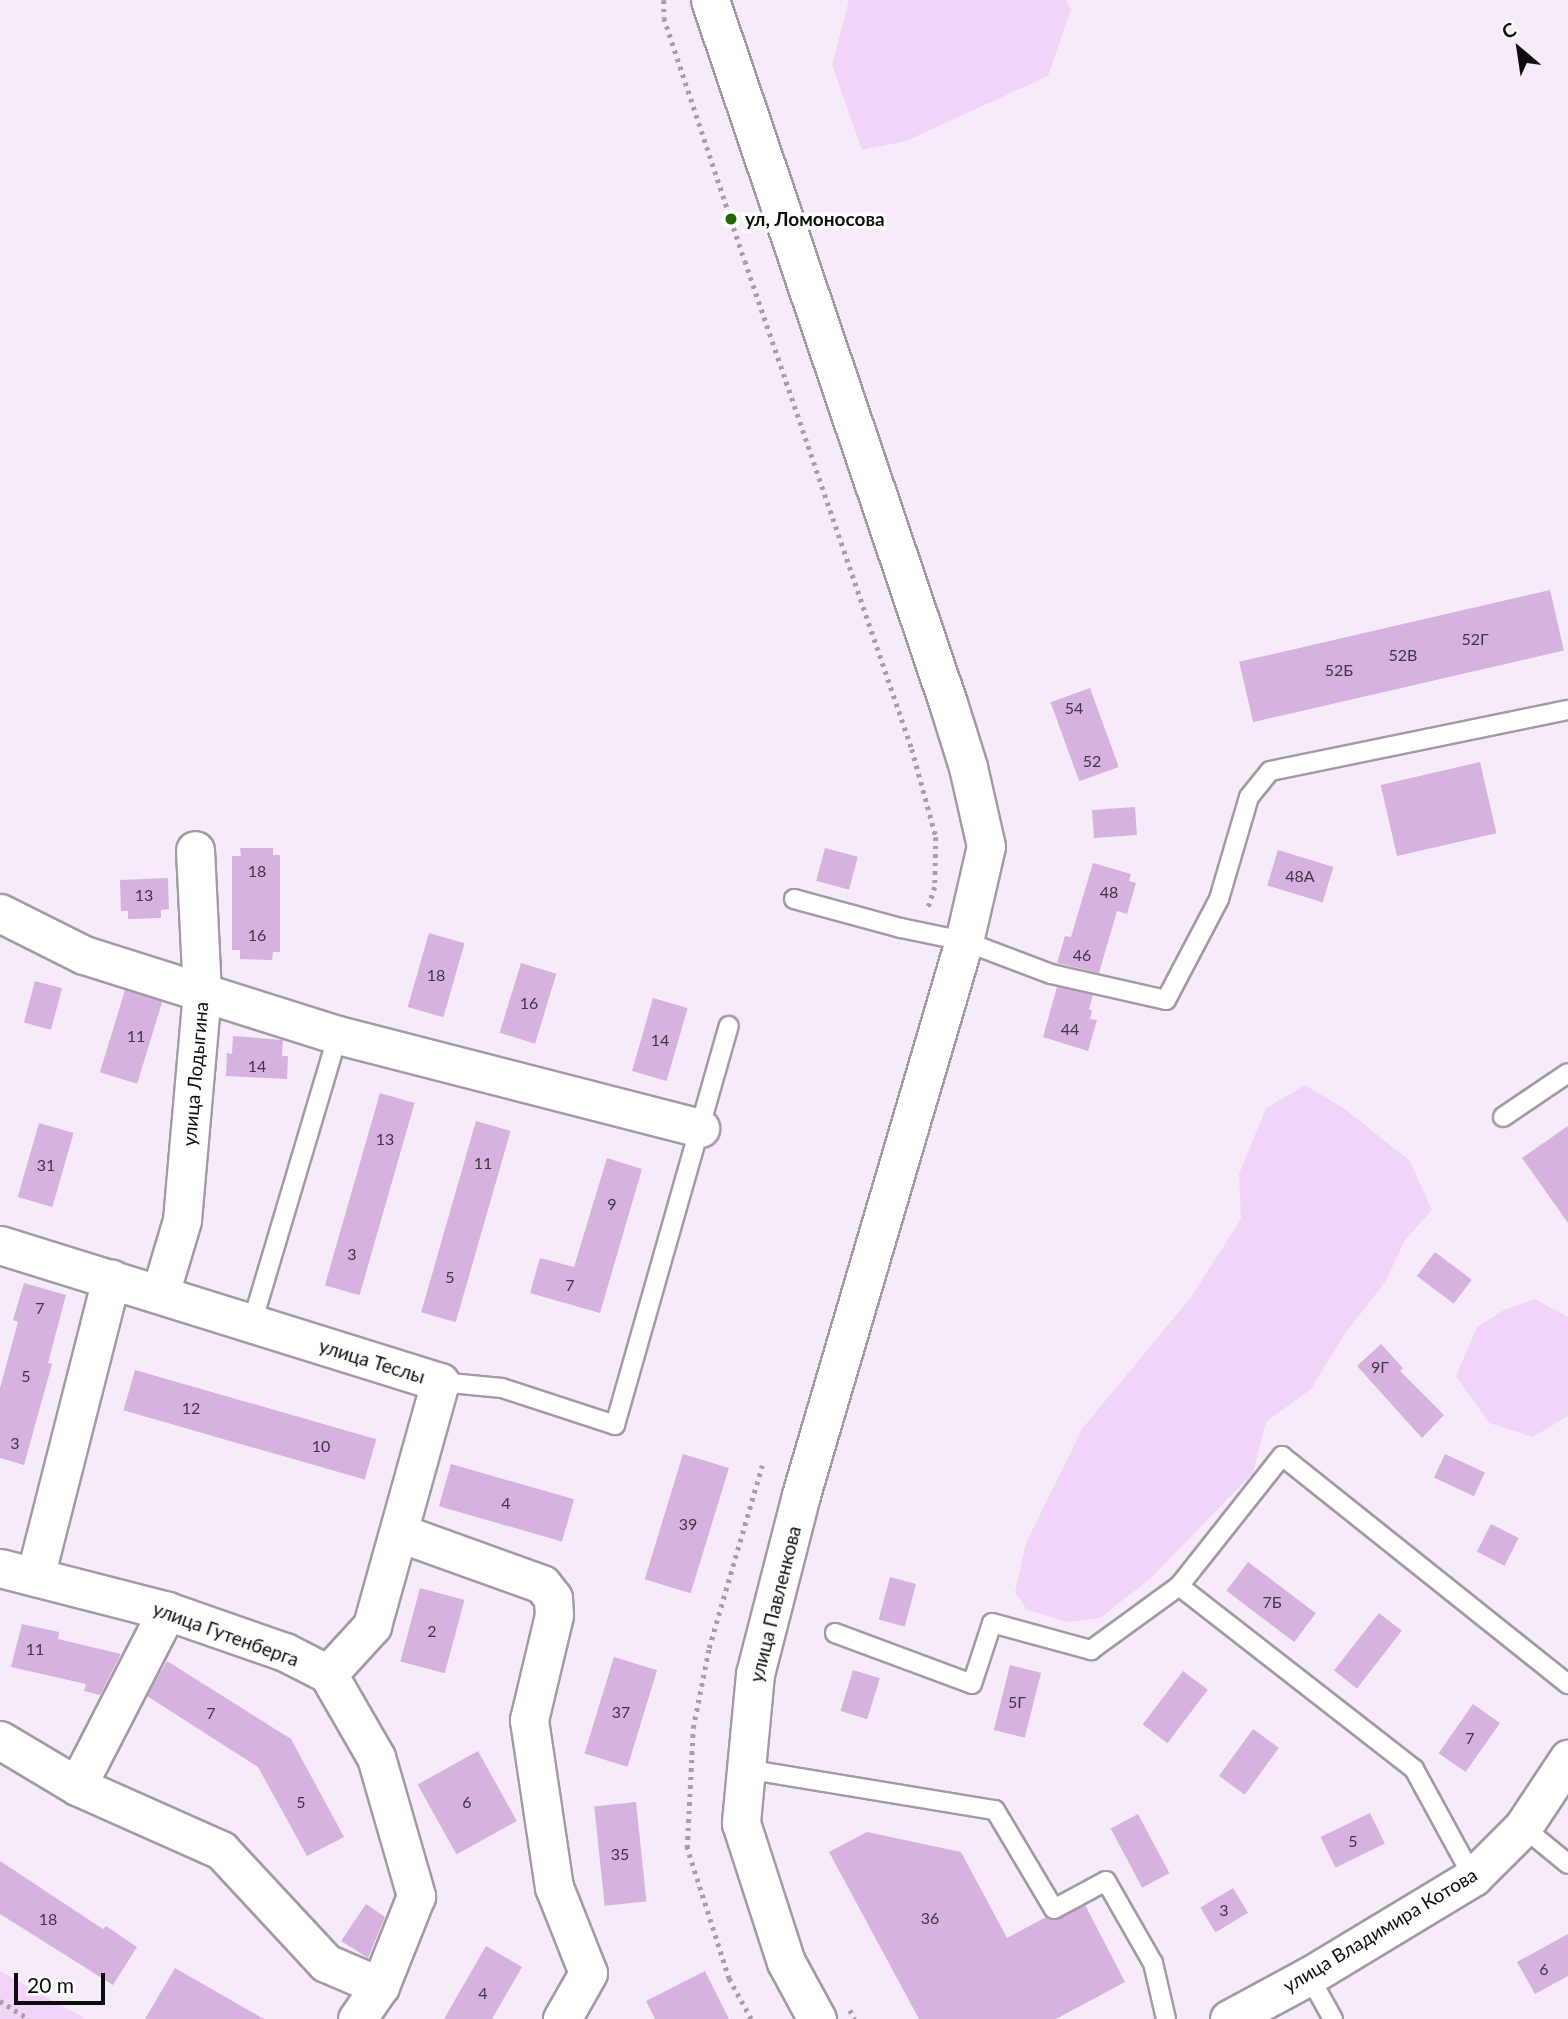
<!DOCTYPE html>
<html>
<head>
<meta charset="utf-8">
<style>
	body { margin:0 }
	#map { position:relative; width:1568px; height:2019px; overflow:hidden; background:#f6ecf9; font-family:Lato,sans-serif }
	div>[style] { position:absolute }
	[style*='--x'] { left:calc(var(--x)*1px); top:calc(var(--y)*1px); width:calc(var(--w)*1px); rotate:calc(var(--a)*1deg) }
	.green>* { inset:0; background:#f2d4f9 }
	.building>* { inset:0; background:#d6b2de; transform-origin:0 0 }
	.path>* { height:4.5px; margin-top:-2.25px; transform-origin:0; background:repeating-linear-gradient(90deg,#a69ea8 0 3.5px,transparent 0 8.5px) }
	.roads { filter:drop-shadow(2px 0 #a49aa6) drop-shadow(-2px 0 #a49aa6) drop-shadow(0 2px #a49aa6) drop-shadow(0 -2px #a49aa6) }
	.lane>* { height:18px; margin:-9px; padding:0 9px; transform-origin:9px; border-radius:9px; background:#fff }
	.street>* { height:37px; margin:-18.5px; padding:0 18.5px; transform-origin:18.5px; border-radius:18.5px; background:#fff }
	.dots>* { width:19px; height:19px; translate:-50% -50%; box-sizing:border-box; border:4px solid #fdfdfd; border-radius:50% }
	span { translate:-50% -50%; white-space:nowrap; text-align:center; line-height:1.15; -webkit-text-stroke:7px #fdfdfd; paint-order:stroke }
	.number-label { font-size:16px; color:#413644 }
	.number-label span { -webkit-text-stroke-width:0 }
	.poi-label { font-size:19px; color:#0f0c10; font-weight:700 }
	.left { translate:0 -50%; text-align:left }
	.street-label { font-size:19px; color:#0f0c10 }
	.north { position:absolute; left:1484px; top:14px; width:70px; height:70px; -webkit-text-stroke:5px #fdfdfd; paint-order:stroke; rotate:331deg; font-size:19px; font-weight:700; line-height:28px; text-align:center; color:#0f0c10 }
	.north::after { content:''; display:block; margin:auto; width:24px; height:32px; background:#0f0c10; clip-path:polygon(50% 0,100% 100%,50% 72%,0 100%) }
	.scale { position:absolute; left:14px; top:1973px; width:91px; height:32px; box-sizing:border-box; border:4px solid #0f0c10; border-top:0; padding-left:9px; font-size:21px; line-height:24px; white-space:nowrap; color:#0f0c10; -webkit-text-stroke:5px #fdfdfd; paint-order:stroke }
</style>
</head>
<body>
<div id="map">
	<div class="green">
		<div style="clip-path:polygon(849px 0,1066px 0,1071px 9px,1048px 76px,906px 141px,862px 150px,832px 65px)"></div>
		<div style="clip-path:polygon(1305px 1085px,1345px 1109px,1410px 1161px,1432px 1210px,1405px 1240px,1385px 1282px,1344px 1335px,1311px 1389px,1266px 1422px,1253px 1473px,1151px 1578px,1100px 1618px,1068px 1622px,1027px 1610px,1015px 1592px,1026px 1543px,1082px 1429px,1191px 1297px,1241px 1219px,1239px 1174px,1266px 1108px)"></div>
		<div style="clip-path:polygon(1535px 1299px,1568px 1317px,1568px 1416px,1533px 1437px,1489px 1423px,1456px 1376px,1477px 1327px,1504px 1310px)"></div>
		<div style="clip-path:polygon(0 1971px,86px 2019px,0 2019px)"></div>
	</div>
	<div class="building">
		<div style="left:1550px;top:590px;width:62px;height:319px;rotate:77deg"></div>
		<div style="left:1090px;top:688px;width:84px;height:42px;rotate:70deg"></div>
		<div style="left:1480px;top:762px;width:73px;height:102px;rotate:77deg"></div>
		<div style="left:1135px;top:807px;width:28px;height:43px;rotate:86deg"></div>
		<div style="clip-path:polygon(240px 848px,273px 848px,273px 855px,280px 855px,280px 952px,273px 952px,272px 960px,240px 959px,240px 950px,232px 950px,232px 856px,241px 856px)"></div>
		<div style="left:825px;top:848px;width:34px;height:34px;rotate:15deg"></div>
		<div style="left:1278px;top:850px;width:58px;height:37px;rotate:17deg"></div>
		<div style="clip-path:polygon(1093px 863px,1131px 874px,1129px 881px,1136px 883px,1127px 914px,1117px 911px,1099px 973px,1057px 963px,1065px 936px,1071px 937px)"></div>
		<div style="clip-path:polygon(168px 878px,169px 909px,161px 910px,161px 918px,128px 919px,128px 911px,121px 911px,120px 880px)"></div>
		<div style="left:429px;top:933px;width:37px;height:77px;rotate:16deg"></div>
		<div style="left:521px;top:963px;width:37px;height:73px;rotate:17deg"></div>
		<div style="left:35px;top:981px;width:28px;height:43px;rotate:15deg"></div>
		<div style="clip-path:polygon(1057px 987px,1093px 995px,1089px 1009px,1092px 1011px,1090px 1019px,1097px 1020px,1088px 1051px,1043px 1037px)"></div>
		<div style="left:125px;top:990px;width:39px;height:86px;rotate:17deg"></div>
		<div style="left:653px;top:998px;width:36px;height:76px;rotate:16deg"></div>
		<div style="clip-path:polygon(233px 1036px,283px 1040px,282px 1056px,288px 1056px,287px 1079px,226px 1076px,227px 1053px,232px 1054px)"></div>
		<div style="left:380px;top:1093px;width:36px;height:200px;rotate:16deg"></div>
		<div style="left:476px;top:1121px;width:36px;height:199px;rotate:16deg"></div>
		<div style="left:39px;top:1123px;width:36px;height:77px;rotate:16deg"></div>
		<div style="clip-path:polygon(1568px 1126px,1568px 1223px,1522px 1158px)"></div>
		<div style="clip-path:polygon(607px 1158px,642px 1169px,600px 1313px,530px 1293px,540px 1258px,574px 1267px)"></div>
		<div style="left:1435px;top:1252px;width:46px;height:30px;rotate:37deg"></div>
		<div style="clip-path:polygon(24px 1283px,66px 1295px,48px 1363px,52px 1364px,24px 1465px,0 1458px,0 1388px,18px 1322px,13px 1320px)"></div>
		<div style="clip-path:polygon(1381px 1344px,1403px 1368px,1400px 1371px,1444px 1415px,1422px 1438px,1357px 1366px)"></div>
		<div style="left:135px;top:1370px;width:251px;height:42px;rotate:16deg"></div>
		<div style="left:683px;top:1454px;width:48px;height:131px;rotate:17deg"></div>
		<div style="left:1445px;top:1454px;width:44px;height:26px;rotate:25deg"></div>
		<div style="left:451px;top:1464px;width:128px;height:44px;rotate:16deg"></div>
		<div style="left:1491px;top:1524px;width:31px;height:31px;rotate:27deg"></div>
		<div style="left:1248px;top:1562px;width:85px;height:36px;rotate:37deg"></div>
		<div style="left:890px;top:1577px;width:27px;height:44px;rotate:15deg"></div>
		<div style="left:420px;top:1588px;width:46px;height:76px;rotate:15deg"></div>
		<div style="left:1379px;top:1613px;width:29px;height:73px;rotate:38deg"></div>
		<div style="clip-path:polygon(22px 1624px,59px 1632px,58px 1639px,121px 1654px,100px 1695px,84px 1691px,86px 1684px,11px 1667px)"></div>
		<div style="left:614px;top:1657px;width:45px;height:101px;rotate:17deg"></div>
		<div style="clip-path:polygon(167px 1661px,291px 1739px,344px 1837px,307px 1856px,258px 1767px,147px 1696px)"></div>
		<div style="left:1010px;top:1665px;width:32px;height:67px;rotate:14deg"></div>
		<div style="left:853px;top:1670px;width:28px;height:43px;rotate:17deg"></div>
		<div style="left:1183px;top:1671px;width:31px;height:67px;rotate:37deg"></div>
		<div style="left:1473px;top:1704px;width:33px;height:60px;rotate:35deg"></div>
		<div style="left:1253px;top:1729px;width:32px;height:58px;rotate:36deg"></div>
		<div style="left:478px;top:1751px;width:80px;height:69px;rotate:61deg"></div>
		<div style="left:636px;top:1802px;width:100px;height:42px;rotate:84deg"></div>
		<div style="left:1370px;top:1813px;width:34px;height:55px;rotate:64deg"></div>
		<div style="left:1138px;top:1814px;width:67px;height:31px;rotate:62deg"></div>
		<div style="clip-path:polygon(867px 1832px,961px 1852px,1007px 1938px,1046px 1917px,1059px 1919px,1085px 1905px,1125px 1982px,1056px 2019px,919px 2019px,829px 1852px)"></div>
		<div style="clip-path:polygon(0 1861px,103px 1929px,106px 1926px,137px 1947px,113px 1985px,0 1914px)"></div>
		<div style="left:1233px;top:1888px;width:29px;height:38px;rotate:59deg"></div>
		<div style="clip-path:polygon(366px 1904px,385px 1917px,368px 1958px,341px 1941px)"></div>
		<div style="clip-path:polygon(1568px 1934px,1568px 1976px,1535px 1994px,1517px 1962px)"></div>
		<div style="clip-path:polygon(486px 1946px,522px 1967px,492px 2019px,444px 2019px)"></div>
		<div style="clip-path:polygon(175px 1968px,264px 2019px,145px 2019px)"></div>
		<div style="clip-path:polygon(705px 1971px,729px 2019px,655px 2019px,646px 2001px)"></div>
	</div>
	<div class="path">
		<div style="--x:664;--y:0;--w:18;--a:90"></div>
		<div style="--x:664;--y:18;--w:256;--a:71.6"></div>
		<div style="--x:745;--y:261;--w:516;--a:71.11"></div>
		<div style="--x:912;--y:749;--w:91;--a:74.7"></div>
		<div style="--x:936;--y:837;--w:50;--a:91.1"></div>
		<div style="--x:935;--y:887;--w:23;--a:108"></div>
		<div style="--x:0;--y:2001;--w:34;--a:32"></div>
		<div style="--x:850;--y:2010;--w:10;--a:61"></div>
		<div style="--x:751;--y:2019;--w:46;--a:-118.8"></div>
		<div style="--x:729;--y:1979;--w:138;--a:-107.8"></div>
		<div style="--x:687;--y:1848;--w:120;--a:-87.1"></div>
		<div style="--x:693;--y:1728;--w:82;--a:-78.7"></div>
		<div style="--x:709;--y:1648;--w:190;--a:-73.8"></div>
	</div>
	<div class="roads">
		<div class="lane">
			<div style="--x:794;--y:899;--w:111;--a:15.2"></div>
			<div style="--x:901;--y:928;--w:64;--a:11.7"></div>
			<div style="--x:964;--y:941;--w:93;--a:20.8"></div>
			<div style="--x:1051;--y:974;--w:118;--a:12.7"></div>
			<div style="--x:1166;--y:1000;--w:114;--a:-62.3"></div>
			<div style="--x:1219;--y:899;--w:106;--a:-73.6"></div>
			<div style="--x:1249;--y:797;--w:33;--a:-51"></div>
			<div style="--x:1270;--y:771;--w:304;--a:-11.6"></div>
			<div style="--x:1503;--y:1117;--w:78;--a:-34.1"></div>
			<div style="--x:252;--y:1323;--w:301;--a:-73.4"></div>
			<div style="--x:440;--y:1382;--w:62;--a:5.5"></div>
			<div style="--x:502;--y:1388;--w:119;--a:18.1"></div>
			<div style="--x:615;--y:1425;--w:415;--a:-74.1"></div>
			<div style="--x:1179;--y:1586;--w:298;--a:37.9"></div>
			<div style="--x:1414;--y:1769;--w:123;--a:61.4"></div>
			<div style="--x:835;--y:1633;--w:146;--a:20.4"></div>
			<div style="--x:972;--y:1684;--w:64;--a:-71.8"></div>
			<div style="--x:992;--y:1623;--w:103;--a:15.3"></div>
			<div style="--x:1091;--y:1650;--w:109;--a:-36"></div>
			<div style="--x:1179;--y:1586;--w:166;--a:-51.6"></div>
			<div style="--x:1282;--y:1456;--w:366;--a:38.6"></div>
			<div style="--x:746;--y:1769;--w:252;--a:9.4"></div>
			<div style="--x:995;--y:1810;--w:115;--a:59.2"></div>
			<div style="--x:1054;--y:1909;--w:59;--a:-28.3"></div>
			<div style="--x:1106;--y:1881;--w:95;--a:60.2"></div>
			<div style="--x:1153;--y:1963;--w:57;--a:76.9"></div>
			<div style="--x:1523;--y:1827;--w:58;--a:39.4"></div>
			<div style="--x:1309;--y:1976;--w:49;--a:60.8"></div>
		</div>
		<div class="street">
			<div style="--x:710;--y:0;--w:742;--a:71.3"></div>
			<div style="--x:948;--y:703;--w:67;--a:72.6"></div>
			<div style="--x:968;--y:767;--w:81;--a:77.2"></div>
			<div style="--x:986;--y:846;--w:98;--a:103"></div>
			<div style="--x:964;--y:941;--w:577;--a:106.4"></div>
			<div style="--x:801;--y:1495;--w:185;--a:104.4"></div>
			<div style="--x:755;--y:1674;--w:150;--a:95.4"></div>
			<div style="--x:741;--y:1823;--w:146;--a:72.1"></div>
			<div style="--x:786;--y:1962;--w:65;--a:61.5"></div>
			<div style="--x:0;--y:913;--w:94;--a:26.6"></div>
			<div style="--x:84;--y:955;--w:266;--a:17.5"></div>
			<div style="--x:338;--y:1035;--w:374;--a:14.4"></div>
			<div style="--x:0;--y:1245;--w:461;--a:17.3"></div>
			<div style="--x:440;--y:1382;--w:253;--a:105.6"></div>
			<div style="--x:372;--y:1626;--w:65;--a:132.5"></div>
			<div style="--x:160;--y:1294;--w:77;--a:-73.4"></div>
			<div style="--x:182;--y:1220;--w:228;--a:-85"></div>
			<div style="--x:202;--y:993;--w:143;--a:-92.8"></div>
			<div style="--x:400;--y:1533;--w:151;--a:19.8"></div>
			<div style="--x:542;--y:1584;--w:18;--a:52"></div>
			<div style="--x:553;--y:1598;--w:17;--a:87"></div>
			<div style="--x:554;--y:1615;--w:108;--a:103.4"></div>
			<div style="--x:529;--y:1720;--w:169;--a:81.5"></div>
			<div style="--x:554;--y:1887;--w:92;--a:68.4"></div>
			<div style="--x:588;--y:1973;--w:53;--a:119.5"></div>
			<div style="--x:0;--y:1568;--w:172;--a:14.4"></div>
			<div style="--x:167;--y:1611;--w:125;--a:19.2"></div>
			<div style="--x:285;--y:1652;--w:48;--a:27.1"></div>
			<div style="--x:328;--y:1674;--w:96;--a:60"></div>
			<div style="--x:376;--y:1757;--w:145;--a:73.9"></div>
			<div style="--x:416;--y:1896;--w:97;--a:111.8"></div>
			<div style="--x:380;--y:1986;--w:40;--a:124.9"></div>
			<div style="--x:35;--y:1577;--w:308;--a:-75.7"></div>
			<div style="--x:0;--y:1740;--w:90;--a:30.9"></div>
			<div style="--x:77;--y:1786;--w:158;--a:24"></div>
			<div style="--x:221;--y:1850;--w:154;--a:47.1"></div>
			<div style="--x:326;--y:1963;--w:59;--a:23.1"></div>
			<div style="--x:77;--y:1786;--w:197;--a:-62.8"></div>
			<div style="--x:1229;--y:2019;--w:91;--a:-28.3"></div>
			<div style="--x:1309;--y:1976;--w:192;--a:-31.1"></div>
			<div style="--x:1473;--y:1877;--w:71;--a:-45"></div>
			<div style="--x:1523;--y:1827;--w:82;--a:-56.5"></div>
		</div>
	</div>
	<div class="dots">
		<div style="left:731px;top:219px;background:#1e6804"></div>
	</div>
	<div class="number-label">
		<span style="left:1475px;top:639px">52Г</span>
		<span style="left:1403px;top:655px">52В</span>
		<span style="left:1339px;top:670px">52Б</span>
		<span style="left:1074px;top:708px">54</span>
		<span style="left:1092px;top:761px">52</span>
		<span style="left:257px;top:871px">18</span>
		<span style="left:1300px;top:876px">48А</span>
		<span style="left:1109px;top:892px">48</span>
		<span style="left:144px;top:895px">13</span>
		<span style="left:257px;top:935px">16</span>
		<span style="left:1082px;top:955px">46</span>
		<span style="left:436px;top:975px">18</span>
		<span style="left:529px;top:1003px">16</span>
		<span style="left:1070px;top:1029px">44</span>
		<span style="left:136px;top:1036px">11</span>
		<span style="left:660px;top:1040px">14</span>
		<span style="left:257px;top:1066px">14</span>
		<span style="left:385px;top:1139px">13</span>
		<span style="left:483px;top:1163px">11</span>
		<span style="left:46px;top:1165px">31</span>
		<span style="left:612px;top:1204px">9</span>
		<span style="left:352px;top:1254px">3</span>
		<span style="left:450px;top:1277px">5</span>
		<span style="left:570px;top:1285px">7</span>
		<span style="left:40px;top:1308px">7</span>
		<span style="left:1380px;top:1367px">9Г</span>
		<span style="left:26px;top:1376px">5</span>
		<span style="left:191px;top:1408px">12</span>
		<span style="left:15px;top:1443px">3</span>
		<span style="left:321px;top:1446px">10</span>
		<span style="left:506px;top:1503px">4</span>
		<span style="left:688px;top:1524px">39</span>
		<span style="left:1272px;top:1602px">7Б</span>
		<span style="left:432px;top:1631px">2</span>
		<span style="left:35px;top:1649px">11</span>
		<span style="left:1017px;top:1702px">5Г</span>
		<span style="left:621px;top:1712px">37</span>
		<span style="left:211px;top:1713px">7</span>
		<span style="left:1470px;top:1738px">7</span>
		<span style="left:301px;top:1802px">5</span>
		<span style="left:467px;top:1802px">6</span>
		<span style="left:1353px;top:1841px">5</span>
		<span style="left:620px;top:1854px">35</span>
		<span style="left:1224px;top:1910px">3</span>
		<span style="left:930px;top:1918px">36</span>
		<span style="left:48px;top:1919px">18</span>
		<span style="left:1544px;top:1969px">6</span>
		<span style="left:483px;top:1993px">4</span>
	</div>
	<div class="poi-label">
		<span class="left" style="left:745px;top:219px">ул, Ломоносова</span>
	</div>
	<div class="street-label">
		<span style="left:195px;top:1074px;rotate:-85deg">улица Лодыгина</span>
		<span style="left:372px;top:1361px;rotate:17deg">улица Теслы</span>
		<span style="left:775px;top:1604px;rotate:-76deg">улица Павленкова</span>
		<span style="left:226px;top:1634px;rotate:20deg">улица Гутенберга</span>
		<span style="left:1380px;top:1930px;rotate:-31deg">улица Владимира Котова</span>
	</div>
	<div class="north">С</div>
	<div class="scale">20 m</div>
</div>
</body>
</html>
